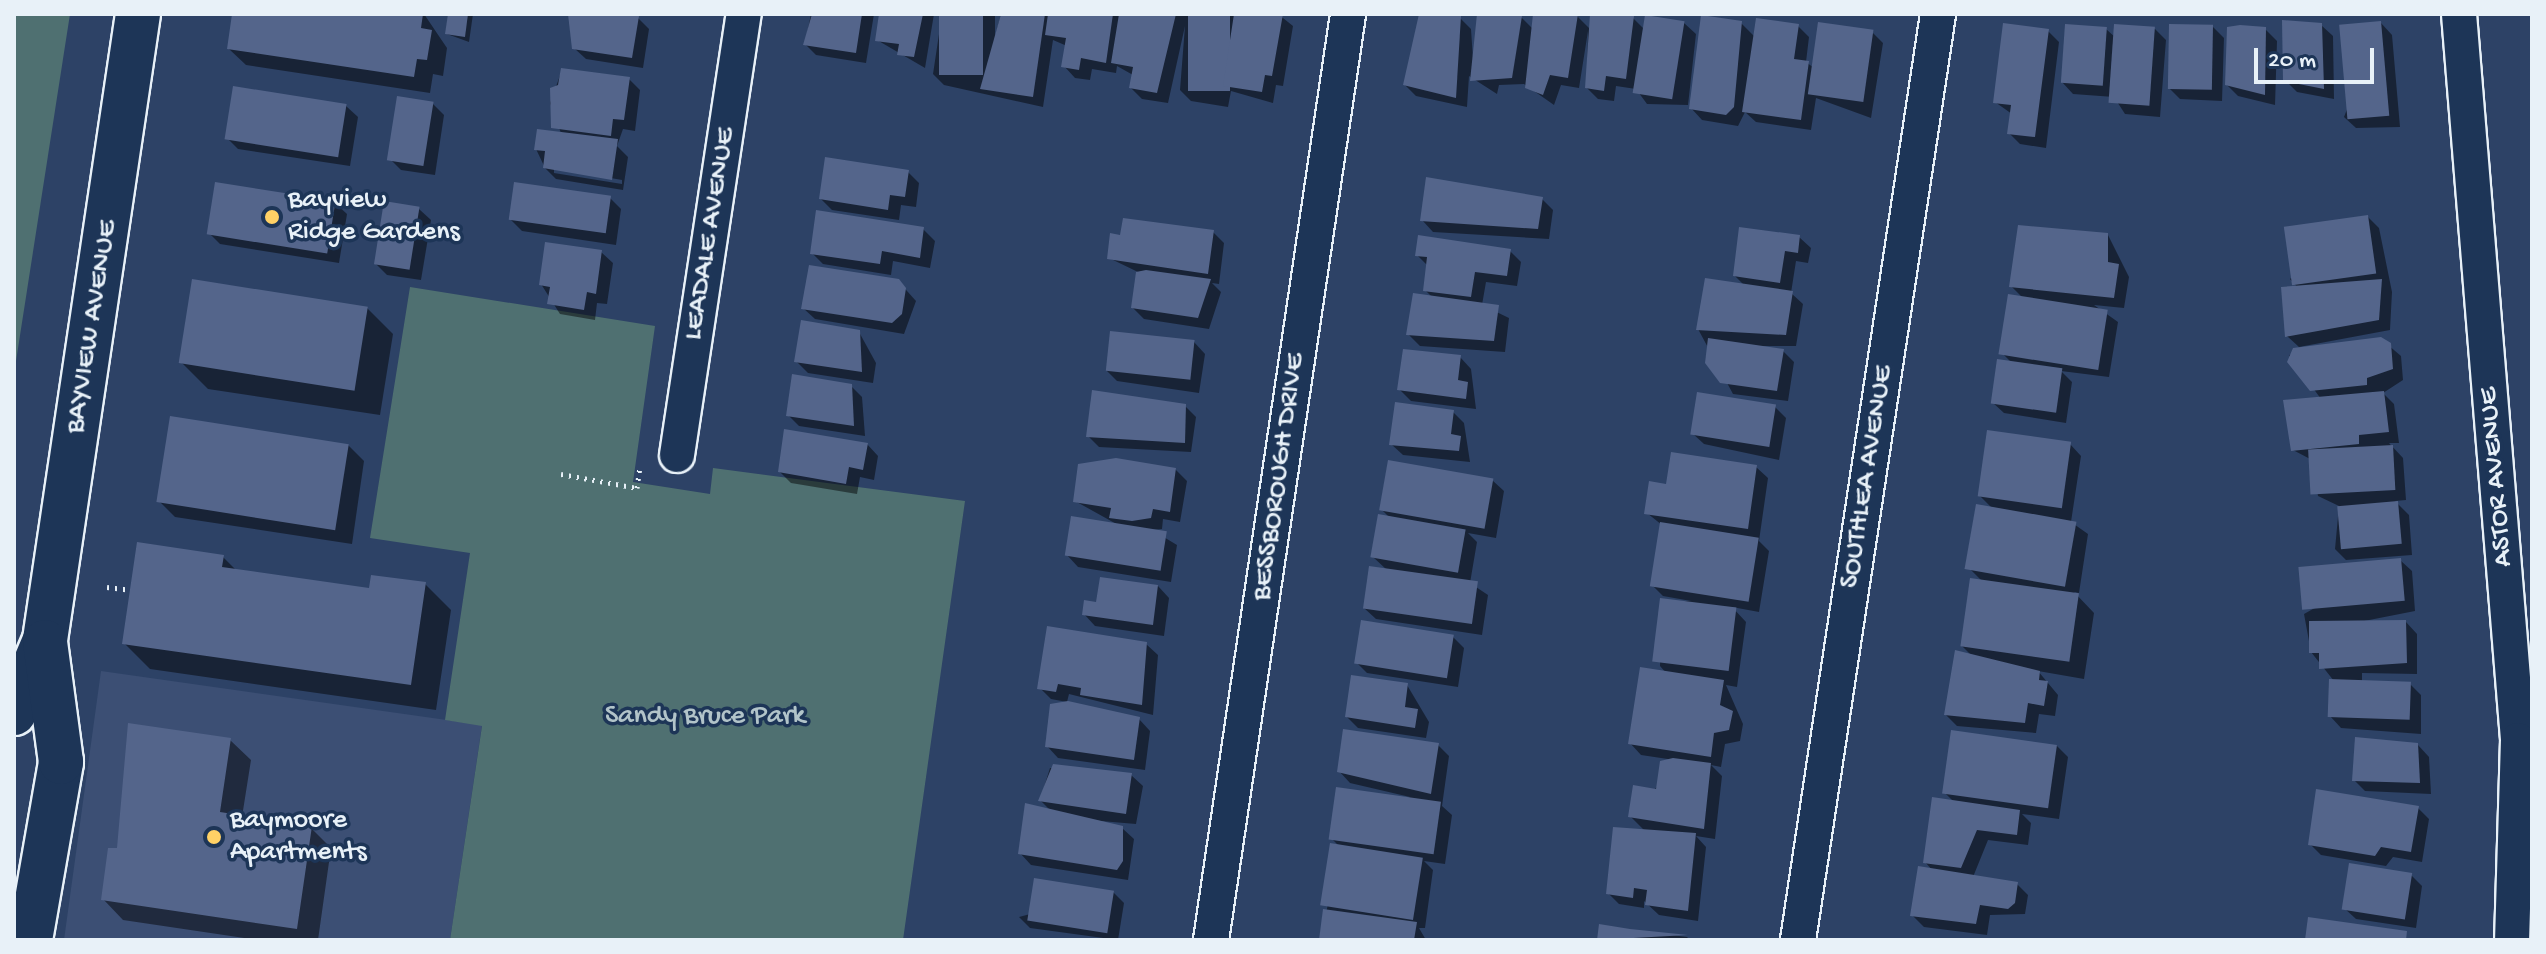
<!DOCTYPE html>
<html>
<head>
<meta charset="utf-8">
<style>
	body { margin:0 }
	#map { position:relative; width:2546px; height:954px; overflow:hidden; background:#2d4266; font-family:"Gochi Hand",sans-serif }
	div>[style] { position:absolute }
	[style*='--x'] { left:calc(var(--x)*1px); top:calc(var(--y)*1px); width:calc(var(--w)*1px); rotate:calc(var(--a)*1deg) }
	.built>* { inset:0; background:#3c4f74 }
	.green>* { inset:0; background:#4f7071 }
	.shadow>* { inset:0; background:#0007 }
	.building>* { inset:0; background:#54658b; transform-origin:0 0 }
	.path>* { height:5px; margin-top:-2.5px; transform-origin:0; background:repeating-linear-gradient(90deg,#e8f1f8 0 2px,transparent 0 8px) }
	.roads { filter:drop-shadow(2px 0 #e8f1f8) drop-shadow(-2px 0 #e8f1f8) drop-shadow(0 2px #e8f1f8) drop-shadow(0 -2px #e8f1f8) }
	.street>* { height:34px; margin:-17px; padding:0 17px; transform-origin:17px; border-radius:17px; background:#1d3557 }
	.secondary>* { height:44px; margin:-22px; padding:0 22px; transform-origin:22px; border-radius:22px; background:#1d3557 }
	.dots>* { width:22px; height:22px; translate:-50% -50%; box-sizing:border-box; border:4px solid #1d3557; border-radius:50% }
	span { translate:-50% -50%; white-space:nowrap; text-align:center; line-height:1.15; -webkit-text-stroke:7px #1d3557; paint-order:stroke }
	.poi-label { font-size:28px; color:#e8f1f8 }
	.left { translate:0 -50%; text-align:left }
	.street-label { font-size:28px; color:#e8f1f8 }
	.park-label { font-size:28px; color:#b2c4c9 }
	.frame { position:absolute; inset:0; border:16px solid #e8f1f8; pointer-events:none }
	.scale { position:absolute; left:2254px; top:48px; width:120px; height:36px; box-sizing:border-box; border:4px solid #e8f1f8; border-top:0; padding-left:10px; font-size:24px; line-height:28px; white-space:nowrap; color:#e8f1f8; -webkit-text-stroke:6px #1d3557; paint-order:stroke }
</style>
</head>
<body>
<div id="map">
	<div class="built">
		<div style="clip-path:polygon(101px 671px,482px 725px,450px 940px,64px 940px)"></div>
	</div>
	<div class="green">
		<div style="clip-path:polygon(14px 14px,70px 14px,14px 374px)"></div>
		<div style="clip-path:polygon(410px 287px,655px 326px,633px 482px,710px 494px,713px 468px,965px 501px,903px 940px,450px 940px,482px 726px,445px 720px,470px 553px,370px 538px)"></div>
	</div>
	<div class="shadow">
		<div style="clip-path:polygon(234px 14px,424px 14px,447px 48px,443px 76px,433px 74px,430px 93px,246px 65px,229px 49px)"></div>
		<div style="clip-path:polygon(450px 14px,473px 14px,469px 42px,447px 34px)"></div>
		<div style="clip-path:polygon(572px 14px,638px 18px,649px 29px,643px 68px,586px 59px,574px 48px)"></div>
		<div style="clip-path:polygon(811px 14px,874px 14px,866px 63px,816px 55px,805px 44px)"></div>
		<div style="clip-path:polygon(881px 14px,934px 14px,925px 68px,877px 40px)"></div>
		<div style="clip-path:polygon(942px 14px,995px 14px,995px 37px,1001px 14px,1278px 14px,1293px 26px,1283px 86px,1276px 85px,1273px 103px,1231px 91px,1228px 107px,1191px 101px,1180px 90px,1185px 26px,1168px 103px,1142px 99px,1131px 88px,1133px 75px,1117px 66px,1116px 73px,1092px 69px,1090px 80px,1075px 78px,1064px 66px,1067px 46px,1053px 40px,1043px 107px,944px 85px,933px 74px)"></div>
		<div style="clip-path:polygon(1421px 14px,1460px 18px,1471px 29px,1473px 59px,1479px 14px,1521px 17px,1534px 30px,1535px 14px,1577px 16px,1591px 30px,1593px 14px,1633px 18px,1645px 30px,1684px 23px,1696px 34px,1688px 105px,1647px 104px,1636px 89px,1616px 86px,1614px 101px,1598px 99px,1587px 88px,1588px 31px,1579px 88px,1561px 85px,1554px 105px,1524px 84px,1499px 85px,1497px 94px,1469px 76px,1467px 107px,1416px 96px,1405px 85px)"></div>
		<div style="clip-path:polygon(1741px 23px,1755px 37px,1798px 26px,1809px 37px,1806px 62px,1814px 68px,1872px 32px,1883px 43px,1871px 118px,1816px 98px,1811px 130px,1756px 122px,1745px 112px,1738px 126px,1702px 120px,1691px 108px)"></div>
		<div style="clip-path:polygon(2381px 23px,2392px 35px,2400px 127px,2356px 128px,2344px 117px)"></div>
		<div style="clip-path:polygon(2321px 25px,2333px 36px,2334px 99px,2297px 92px,2285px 80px)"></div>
		<div style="clip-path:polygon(2213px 27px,2224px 38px,2222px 101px,2180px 99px,2169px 88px)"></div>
		<div style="clip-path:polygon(2106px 29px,2116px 38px,2155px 29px,2166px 40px,2160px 117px,2125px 114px,2114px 97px,2073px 94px,2062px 82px)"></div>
		<div style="clip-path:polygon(2265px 29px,2277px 41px,2275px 105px,2238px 96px,2227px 85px)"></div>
		<div style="clip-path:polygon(2048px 31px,2059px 42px,2046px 148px,2020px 144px,2009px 133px,2012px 114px,1995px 102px)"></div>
		<div style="clip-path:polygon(evenodd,562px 70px,629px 79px,640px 90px,635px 131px,623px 129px,617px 146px,628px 157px,623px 190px,556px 179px,545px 168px,536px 149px,562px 136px,550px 103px,562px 70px,554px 168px,622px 180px,622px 184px,554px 173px,554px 168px)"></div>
		<div style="clip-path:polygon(433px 104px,444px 115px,435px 175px,401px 170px,390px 159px)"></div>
		<div style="clip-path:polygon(346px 106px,358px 117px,350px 166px,238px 149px,227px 138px)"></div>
		<div style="clip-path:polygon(908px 172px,919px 183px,916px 207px,901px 205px,899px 220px,832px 210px,821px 199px)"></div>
		<div style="clip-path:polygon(610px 198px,621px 209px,616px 245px,522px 231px,511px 220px)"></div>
		<div style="clip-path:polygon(1542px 199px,1553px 210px,1549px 239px,1433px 232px,1422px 220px)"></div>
		<div style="clip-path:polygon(335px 203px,347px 214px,339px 263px,220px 244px,209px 233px)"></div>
		<div style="clip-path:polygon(419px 209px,431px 220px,421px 280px,387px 275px,376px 264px)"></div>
		<div style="clip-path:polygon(2368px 217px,2379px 228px,2392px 292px,2390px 330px,2299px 347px,2287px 336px,2298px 288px,2290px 279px)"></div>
		<div style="clip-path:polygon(923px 229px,935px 241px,930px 268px,893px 261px,891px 275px,823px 264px,812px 253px)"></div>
		<div style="clip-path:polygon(1213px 232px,1224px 243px,1219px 284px,1212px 283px,1221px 292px,1209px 329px,1144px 319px,1133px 308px,1138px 272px,1109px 258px)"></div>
		<div style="clip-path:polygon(2108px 235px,2129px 277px,2124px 308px,2094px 305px,2118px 322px,2109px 377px,2061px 371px,2072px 382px,2066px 423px,2004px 413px,1992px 402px,2012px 363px,2003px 354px,2023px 298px,2011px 286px)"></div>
		<div style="clip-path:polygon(1799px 237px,1811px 248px,1808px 263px,1796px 261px,1791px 293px,1803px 304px,1796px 346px,1746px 346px,1783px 351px,1794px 362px,1788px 401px,1733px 394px,1698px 329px,1745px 286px,1735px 276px)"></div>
		<div style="clip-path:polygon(1510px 251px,1521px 262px,1517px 286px,1486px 282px,1482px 305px,1509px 318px,1505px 352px,1420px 346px,1409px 335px,1433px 298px,1425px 290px,1428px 266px,1417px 255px)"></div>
		<div style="clip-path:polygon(601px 252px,613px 263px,607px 304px,597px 303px,595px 320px,560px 314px,541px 284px)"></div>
		<div style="clip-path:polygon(898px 281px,916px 301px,904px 334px,815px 319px,803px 308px)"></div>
		<div style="clip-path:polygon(367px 308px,393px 334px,380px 415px,208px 389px,182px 363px)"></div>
		<div style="clip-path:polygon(859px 332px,876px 363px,873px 383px,808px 373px,796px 361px)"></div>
		<div style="clip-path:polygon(2381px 339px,2401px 356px,2403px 380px,2383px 393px,2394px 404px,2399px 443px,2389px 443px,2403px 458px,2406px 500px,2395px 501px,2409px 515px,2412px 555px,2346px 560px,2335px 549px,2339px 506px,2318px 496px,2312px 460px,2293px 450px,2321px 399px,2289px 355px)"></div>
		<div style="clip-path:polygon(1194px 342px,1205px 354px,1199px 393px,1117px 381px,1106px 370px)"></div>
		<div style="clip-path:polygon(1460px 357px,1471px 369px,1476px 409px,1411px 401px,1400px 390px)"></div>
		<div style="clip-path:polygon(851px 386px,862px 397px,865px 436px,799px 426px,788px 415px)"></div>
		<div style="clip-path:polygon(1185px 406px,1196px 417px,1191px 452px,1099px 447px,1088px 436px)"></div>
		<div style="clip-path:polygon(1775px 407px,1786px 418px,1779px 460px,1704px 444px,1692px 433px)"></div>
		<div style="clip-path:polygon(1453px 412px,1464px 423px,1470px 462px,1403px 455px,1391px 444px)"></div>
		<div style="clip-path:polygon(867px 444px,878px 456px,874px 480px,860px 477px,857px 494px,791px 483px,780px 472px)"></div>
		<div style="clip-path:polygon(2070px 444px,2081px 456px,2071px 522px,2088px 534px,2079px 593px,2074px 592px,2094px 613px,2084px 679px,2038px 671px,2058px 695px,2055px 716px,2039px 714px,2036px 733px,1957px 726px,1946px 715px,1970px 654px,1962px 646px,1983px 582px,1969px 568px,1993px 509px,1979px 495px)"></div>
		<div style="clip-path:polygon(348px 445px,364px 461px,352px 544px,175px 517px,159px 501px)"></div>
		<div style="clip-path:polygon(1756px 467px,1768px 478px,1759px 541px,1769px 551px,1759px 612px,1732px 607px,1746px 622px,1737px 687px,1726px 685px,1743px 724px,1740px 741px,1725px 744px,1721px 767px,1711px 765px,1722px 776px,1715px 839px,1696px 836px,1706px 847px,1698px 921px,1659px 915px,1644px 901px,1644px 908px,1619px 904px,1608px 893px,1645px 831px,1630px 816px,1681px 761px,1641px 755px,1630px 743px,1666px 673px,1660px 666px,1662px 601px,1691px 601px,1663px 596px,1652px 585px,1662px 525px,1647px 513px,1667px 486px)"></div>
		<div style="clip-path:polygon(1175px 469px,1187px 481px,1180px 522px,1163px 519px,1162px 529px,1152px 530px,1177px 545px,1171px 582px,1078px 567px,1067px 555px,1120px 526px,1075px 501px)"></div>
		<div style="clip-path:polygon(1492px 480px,1504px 491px,1496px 538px,1468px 533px,1477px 542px,1470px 583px,1488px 595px,1482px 635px,1376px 619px,1364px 608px,1387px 570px,1373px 557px,1390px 518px,1382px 510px)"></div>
		<div style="clip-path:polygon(223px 557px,237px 571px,371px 590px,425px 584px,451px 610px,436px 710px,150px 669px,124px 643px)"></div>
		<div style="clip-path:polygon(2400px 560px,2412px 571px,2415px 611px,2354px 623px,2406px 622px,2417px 634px,2417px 674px,2362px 673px,2362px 682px,2410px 684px,2421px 695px,2421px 734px,2341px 728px,2330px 716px,2334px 681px,2311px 652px,2304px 614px)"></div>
		<div style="clip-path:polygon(1158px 586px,1169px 598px,1164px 636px,1095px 626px,1084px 614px)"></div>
		<div style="clip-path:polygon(1453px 637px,1464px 648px,1458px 687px,1367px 673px,1356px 662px)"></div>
		<div style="clip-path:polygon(1146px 644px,1158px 655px,1153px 715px,1069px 694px,1067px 702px,1051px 699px,1040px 688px)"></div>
		<div style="clip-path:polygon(1407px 685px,1429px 722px,1426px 738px,1358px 728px,1347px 717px)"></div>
		<div style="clip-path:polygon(1139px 719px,1150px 731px,1145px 770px,1058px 758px,1047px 746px)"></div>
		<div style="clip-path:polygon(230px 740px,251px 760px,242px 817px,311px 828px,331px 848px,318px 940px,258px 940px,123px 920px,103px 899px,119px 851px)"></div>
		<div style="clip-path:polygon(1438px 745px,1449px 756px,1442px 806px,1452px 815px,1445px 864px,1424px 861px,1433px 870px,1425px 928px,1419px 928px,1426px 940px,1321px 940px,1339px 846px,1331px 838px,1410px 797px,1350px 783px,1339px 771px)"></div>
		<div style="clip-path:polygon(2056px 745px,2068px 757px,2059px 819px,2022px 814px,2031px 823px,2028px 845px,1988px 840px,1973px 877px,2017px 884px,2028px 895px,2025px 914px,1990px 915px,1987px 935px,1924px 927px,1913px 916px,1933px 871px,1925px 862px,1954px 802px,1945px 793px)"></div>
		<div style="clip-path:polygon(2418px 745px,2429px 757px,2431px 794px,2365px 791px,2354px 780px)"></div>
		<div style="clip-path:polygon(1050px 768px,1131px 775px,1143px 786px,1136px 824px,1089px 820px,1122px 828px,1134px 839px,1128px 880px,1031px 865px,1020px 853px,1051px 811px,1040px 800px)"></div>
		<div style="clip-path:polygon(2418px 808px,2429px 819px,2422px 862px,2393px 857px,2386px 866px,2321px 855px,2310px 844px)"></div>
		<div style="clip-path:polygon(2411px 875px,2422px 886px,2416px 928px,2356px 919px,2344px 908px)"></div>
		<div style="clip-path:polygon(1113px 892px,1124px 903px,1118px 940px,1030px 928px,1019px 917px)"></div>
		<div style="clip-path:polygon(1601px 926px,1687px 937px,1690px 940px,1599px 940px)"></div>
	</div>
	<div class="building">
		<div style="clip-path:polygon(232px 14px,423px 14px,421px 28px,432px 30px,427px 60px,417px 59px,414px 77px,227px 49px)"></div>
		<div style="clip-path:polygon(448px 14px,468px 14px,465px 37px,445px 34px)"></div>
		<div style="clip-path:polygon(568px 14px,639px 16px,632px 58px,572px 49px)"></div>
		<div style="clip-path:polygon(812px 14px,862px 14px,856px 53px,803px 45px)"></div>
		<div style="clip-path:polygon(879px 14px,923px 14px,914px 57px,897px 55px,899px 44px,875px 41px)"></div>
		<div style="left:939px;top:14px;width:44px;height:61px"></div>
		<div style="clip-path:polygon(1001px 14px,1045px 14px,1033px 97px,980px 89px)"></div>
		<div style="clip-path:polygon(1048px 14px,1113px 14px,1106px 63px,1081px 58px,1079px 70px,1061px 67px,1066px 38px,1045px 35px)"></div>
		<div style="clip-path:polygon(1119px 14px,1176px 14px,1157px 93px,1129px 88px,1133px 67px,1111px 63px)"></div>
		<div style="left:1188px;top:14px;width:42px;height:77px"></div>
		<div style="clip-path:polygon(1234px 14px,1283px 14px,1272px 76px,1265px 75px,1262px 92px,1223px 86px)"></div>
		<div style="clip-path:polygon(1419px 14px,1461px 16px,1456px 98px,1403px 85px)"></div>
		<div style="clip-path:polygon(1477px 14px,1522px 16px,1512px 78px,1470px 81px)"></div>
		<div style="clip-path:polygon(1533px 14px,1578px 14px,1568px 78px,1550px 75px,1543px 95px,1525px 88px)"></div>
		<div style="clip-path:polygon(1590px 14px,1634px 16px,1626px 79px,1606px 76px,1604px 91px,1585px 88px)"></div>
		<div style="left:1645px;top:15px;width:40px;height:79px;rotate:9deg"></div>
		<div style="clip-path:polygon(1701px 15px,1742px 21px,1734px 107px,1726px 115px,1689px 109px)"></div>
		<div style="clip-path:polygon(1756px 18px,1799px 24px,1794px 59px,1809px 61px,1801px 120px,1742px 112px)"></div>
		<div style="clip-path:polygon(2282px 20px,2322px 23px,2324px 89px,2283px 81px)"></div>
		<div style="left:2381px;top:21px;width:95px;height:42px;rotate:85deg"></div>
		<div style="left:1818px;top:22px;width:56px;height:73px;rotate:8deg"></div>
		<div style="clip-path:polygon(2003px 23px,2049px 29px,2035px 137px,2007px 134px,2011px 105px,1993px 103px)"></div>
		<div style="left:2065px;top:24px;width:42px;height:59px;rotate:4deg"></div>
		<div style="left:2114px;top:24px;width:41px;height:79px;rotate:4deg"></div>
		<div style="left:2169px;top:24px;width:44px;height:65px;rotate:1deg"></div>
		<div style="clip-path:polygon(2240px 25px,2266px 27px,2265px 95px,2225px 85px,2227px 27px)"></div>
		<div style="clip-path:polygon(561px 68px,630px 77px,624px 120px,613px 119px,611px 136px,551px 128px,550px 88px,558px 85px)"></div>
		<div style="left:233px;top:86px;width:115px;height:54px;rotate:9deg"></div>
		<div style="left:397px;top:96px;width:37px;height:65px;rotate:9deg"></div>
		<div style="clip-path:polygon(537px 129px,618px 139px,612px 180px,543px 168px,545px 151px,534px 150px)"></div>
		<div style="clip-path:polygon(825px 157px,909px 170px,905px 197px,890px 195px,888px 210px,819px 199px)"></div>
		<div style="clip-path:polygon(1426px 177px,1543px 197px,1538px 229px,1420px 221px)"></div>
		<div style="left:215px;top:182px;width:122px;height:53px;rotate:9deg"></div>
		<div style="left:514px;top:182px;width:98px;height:38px;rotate:8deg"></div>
		<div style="left:384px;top:201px;width:36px;height:64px;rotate:9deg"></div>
		<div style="clip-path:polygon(816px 210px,924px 227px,920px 258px,882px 251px,880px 264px,810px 254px)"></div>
		<div style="left:2368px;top:215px;width:59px;height:85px;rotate:82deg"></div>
		<div style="clip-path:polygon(1123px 218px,1214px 230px,1208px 274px,1107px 259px,1110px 233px,1120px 235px)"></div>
		<div style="clip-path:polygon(2018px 225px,2108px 233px,2108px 262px,2119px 264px,2114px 298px,2009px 287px)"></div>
		<div style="clip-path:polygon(1739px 227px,1800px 235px,1798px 253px,1785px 251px,1780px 283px,1733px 276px)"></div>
		<div style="clip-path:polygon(1418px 235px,1511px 249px,1507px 276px,1475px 272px,1471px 297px,1423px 291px,1427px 257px,1415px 256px)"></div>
		<div style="clip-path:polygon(545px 242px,602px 250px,596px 294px,587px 292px,584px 310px,547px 304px,550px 287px,539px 285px)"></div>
		<div style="clip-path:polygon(809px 265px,899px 279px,906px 288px,902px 314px,892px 323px,801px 309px)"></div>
		<div style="clip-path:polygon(1146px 270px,1211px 279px,1198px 318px,1131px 308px,1136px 272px)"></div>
		<div style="clip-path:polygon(1705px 278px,1793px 291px,1786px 335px,1696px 330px)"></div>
		<div style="left:192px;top:279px;width:178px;height:85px;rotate:9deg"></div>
		<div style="clip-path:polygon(2382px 279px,2379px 320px,2285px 337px,2281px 287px)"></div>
		<div style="clip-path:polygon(1413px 293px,1499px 305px,1494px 341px,1406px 335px)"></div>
		<div style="left:2008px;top:294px;width:101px;height:61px;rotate:9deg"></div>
		<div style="clip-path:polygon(801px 320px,860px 330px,862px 372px,794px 362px)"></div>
		<div style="left:1110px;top:331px;width:85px;height:40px;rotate:6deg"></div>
		<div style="clip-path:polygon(2381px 337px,2391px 343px,2393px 369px,2367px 378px,2367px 385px,2310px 391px,2287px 362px,2293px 348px)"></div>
		<div style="clip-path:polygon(1708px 338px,1784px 349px,1777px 391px,1720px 383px,1705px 363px)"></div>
		<div style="clip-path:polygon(1403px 349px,1461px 355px,1458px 380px,1468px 382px,1466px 399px,1397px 390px)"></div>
		<div style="left:1997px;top:359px;width:66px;height:45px;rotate:8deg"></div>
		<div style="clip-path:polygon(792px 374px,852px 384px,854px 426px,786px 416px)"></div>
		<div style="clip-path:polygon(1092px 390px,1186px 404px,1185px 443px,1086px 437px)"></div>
		<div style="clip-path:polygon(2384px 391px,2389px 432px,2359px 435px,2359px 444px,2291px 451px,2283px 400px)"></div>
		<div style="left:1697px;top:392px;width:80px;height:43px;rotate:9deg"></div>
		<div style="clip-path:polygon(1395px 402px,1454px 410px,1451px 434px,1461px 436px,1459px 451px,1389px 445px)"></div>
		<div style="left:170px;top:416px;width:181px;height:87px;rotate:9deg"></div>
		<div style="clip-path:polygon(784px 429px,868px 443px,863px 470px,849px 467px,846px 484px,778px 472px)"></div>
		<div style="left:1987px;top:430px;width:85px;height:67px;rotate:8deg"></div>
		<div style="left:2393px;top:445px;width:45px;height:85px;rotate:87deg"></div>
		<div style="clip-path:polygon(1671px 452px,1757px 465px,1748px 529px,1644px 514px,1649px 481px,1666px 484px)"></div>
		<div style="clip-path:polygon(1116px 458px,1176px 468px,1170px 512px,1153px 509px,1151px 518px,1132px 521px,1109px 518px,1111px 508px,1073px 502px,1078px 464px)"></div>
		<div style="left:1388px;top:460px;width:107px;height:51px;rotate:10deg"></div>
		<div style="left:2398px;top:501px;width:43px;height:61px;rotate:85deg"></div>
		<div style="left:1976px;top:504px;width:102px;height:66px;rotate:10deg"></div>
		<div style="left:1378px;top:514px;width:89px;height:44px;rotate:10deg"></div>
		<div style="left:1071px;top:516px;width:97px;height:40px;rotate:9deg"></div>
		<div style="left:1660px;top:522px;width:100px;height:65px;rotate:9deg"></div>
		<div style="clip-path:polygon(137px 542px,224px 555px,222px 567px,369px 588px,371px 575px,426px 582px,411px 685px,122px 644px)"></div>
		<div style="left:2401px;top:558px;width:43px;height:103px;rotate:85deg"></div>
		<div style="left:1369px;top:566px;width:110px;height:43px;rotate:8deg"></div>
		<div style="clip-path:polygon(1100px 577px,1158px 585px,1153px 625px,1082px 615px,1084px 600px,1096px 602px)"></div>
		<div style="left:1970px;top:578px;width:110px;height:69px;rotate:8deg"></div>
		<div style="left:1660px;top:598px;width:77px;height:64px;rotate:7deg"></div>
		<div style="left:1361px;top:620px;width:94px;height:44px;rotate:9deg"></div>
		<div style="clip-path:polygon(2406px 620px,2407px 663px,2319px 669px,2319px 653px,2309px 653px,2309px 621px)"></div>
		<div style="clip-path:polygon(1047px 626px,1147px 642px,1142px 705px,1080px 695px,1081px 688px,1058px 684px,1056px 692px,1037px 689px)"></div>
		<div style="clip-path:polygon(1955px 650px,2040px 671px,2039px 680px,2048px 681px,2044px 706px,2028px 703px,2025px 723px,1944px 715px)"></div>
		<div style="clip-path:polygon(1640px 667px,1724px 680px,1720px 705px,1733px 711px,1729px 730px,1714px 733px,1711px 757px,1628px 744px)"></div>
		<div style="clip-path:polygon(1351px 675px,1408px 683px,1405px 707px,1418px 709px,1415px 728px,1345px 717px)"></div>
		<div style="left:2329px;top:679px;width:82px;height:38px;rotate:2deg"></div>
		<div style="clip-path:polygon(1068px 701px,1140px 717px,1134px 760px,1045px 747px,1050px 704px)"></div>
		<div style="clip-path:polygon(128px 723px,231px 738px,220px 812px,312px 826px,297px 929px,101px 900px,108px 848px,117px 848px)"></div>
		<div style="clip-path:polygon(1343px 729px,1439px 743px,1431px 794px,1337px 772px)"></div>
		<div style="left:1951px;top:730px;width:107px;height:64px;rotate:8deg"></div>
		<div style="clip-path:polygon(2355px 737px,2418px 743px,2420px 783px,2352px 781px)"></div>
		<div style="clip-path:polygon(1673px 758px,1711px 763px,1704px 829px,1628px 817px,1633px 785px,1656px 789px,1660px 761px)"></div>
		<div style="clip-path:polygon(1053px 764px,1132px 773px,1126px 814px,1038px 801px)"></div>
		<div style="left:1336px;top:787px;width:106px;height:53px;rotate:8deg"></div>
		<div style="clip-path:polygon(2316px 789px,2419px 806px,2411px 852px,2381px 847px,2375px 856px,2308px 845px)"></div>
		<div style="clip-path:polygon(1932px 797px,2020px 810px,2017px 835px,1977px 830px,1961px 868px,1923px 863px)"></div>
		<div style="clip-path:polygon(1025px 803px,1123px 826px,1123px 861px,1117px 870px,1018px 854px)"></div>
		<div style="clip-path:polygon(1613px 827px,1696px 833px,1688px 911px,1645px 905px,1647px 890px,1634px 888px,1633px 898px,1606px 894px)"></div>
		<div style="left:1330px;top:843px;width:94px;height:63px;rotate:9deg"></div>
		<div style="left:2349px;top:863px;width:64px;height:47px;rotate:9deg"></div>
		<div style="clip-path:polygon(1918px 866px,2018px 882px,2015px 903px,2008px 909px,1980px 905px,1976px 924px,1910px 916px)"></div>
		<div style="left:1034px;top:878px;width:81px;height:43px;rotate:9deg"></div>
		<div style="clip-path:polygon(1323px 909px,1417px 922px,1414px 940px,1319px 940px)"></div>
		<div style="clip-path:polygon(2308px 917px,2407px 931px,2406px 940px,2305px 940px)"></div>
		<div style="clip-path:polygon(1599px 924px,1630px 929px,1688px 935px,1597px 940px)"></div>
	</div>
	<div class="path">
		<div style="--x:561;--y:474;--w:77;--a:10.4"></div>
		<div style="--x:637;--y:488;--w:22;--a:-82"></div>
		<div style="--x:107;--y:587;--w:23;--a:7"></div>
	</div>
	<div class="roads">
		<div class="street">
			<div style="--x:2459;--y:14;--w:728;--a:85.35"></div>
			<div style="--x:2518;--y:740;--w:200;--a:91.7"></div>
			<div style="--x:677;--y:455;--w:446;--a:-81.4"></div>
			<div style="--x:1211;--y:940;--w:936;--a:-81.58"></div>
			<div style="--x:1798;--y:940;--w:937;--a:-81.4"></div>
		</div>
		<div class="secondary">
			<div style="--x:14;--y:713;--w:79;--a:-67"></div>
			<div style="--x:45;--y:640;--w:633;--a:-81.55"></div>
			<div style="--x:30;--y:940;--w:181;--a:-80.1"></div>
			<div style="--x:61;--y:762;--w:121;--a:-97.6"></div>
		</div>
	</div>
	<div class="dots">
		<div style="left:272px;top:217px;background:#ffd166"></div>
		<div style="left:214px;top:837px;background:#ffd166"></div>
	</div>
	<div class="poi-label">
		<span class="left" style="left:288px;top:217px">Bayview<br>Ridge Gardens</span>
		<span class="left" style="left:230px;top:837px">Baymoore<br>Apartments</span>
	</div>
	<div class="street-label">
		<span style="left:711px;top:234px;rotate:-81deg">LEADALE AVENUE</span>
		<span style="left:93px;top:327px;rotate:-81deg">BAYVIEW AVENUE</span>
		<span style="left:1280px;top:477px;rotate:-82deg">BESSBOROUGH DRIVE</span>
		<span style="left:1868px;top:477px;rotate:-81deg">SOUTHLEA AVENUE</span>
		<span style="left:2497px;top:477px;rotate:-95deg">ASTOR AVENUE</span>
	</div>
	<div class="park-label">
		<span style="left:705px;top:717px">Sandy Bruce Park</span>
	</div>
	<div class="frame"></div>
	<div class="scale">20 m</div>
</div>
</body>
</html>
